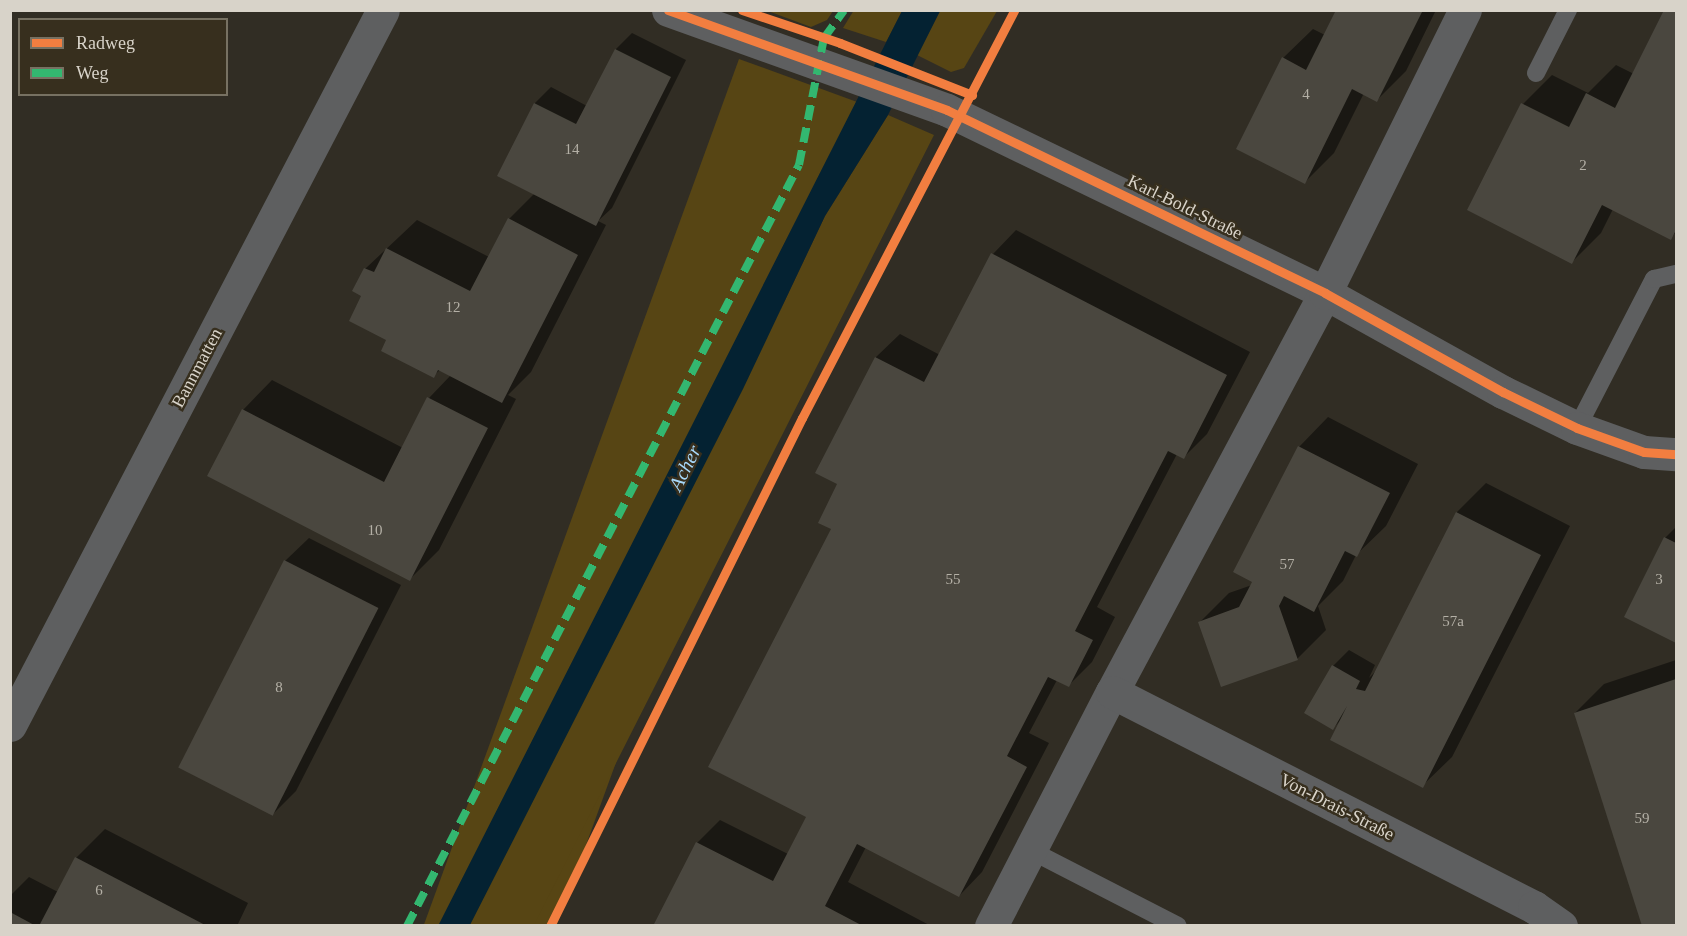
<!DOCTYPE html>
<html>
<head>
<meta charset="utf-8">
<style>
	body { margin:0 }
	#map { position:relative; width:1687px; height:936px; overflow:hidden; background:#312d24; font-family:Georgia,serif }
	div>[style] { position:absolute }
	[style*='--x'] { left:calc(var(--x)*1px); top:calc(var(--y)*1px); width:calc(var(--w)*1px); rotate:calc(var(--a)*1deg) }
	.green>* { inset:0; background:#574514; transform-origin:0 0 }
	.water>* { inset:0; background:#042232 }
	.shadow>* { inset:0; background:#0007 }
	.building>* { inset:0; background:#4a473f; transform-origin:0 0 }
	.service>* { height:18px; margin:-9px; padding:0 9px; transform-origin:9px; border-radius:9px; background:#5e5f60 }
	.minor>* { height:33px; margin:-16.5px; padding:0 16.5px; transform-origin:16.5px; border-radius:16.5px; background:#5e5f60 }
	.quiet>* { height:8px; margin-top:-4px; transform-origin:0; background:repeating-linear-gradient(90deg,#33b770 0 15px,transparent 0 23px) }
	.cycleway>* { height:9px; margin:-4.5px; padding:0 4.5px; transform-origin:4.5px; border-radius:4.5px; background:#f27e40 }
	span { translate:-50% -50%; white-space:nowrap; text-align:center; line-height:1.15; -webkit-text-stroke:5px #372f1e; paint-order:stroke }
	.number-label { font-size:15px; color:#b4b0a6 }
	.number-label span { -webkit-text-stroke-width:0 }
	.street-label { font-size:18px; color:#d8d3c9 }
	.water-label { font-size:20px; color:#a7d8fa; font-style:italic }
	.frame { position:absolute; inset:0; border:12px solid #d8d3c9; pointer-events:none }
	.legend { position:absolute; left:18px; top:18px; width:210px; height:78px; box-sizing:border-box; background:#372f1e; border:2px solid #777162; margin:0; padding:8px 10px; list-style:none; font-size:18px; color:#d8d3c9 }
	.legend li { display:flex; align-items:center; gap:12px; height:30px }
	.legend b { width:30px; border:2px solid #777162 }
</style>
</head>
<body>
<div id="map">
	<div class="green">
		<div style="clip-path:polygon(854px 10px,902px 10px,902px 11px,886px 42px,843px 28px)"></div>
		<div style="clip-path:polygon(768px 11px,767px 11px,833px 11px,827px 20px,811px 27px)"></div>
		<div style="clip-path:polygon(940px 11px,997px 11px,964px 68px,951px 72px,917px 55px)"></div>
		<div style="left:739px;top:59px;width:125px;height:975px;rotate:20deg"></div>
		<div style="clip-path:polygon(888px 115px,934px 135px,534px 925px,470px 926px,743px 389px,825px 216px)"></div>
	</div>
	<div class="water">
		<div style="clip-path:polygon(902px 11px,940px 11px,888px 115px,825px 216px,743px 389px,470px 925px,438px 926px)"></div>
	</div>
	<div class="shadow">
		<div style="clip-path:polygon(1338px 10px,1436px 10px,1406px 71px,1377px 100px,1364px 93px,1334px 153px,1305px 182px,1283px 58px,1313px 29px,1325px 35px)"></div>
		<div style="clip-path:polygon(1666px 10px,1676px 10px,1676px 232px,1671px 238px,1613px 209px,1601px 233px,1572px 262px,1523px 104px,1552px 75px,1588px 93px,1616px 65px,1634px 74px)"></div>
		<div style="clip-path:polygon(632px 33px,686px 60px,612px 208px,598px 221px,606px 225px,531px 372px,508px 395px,516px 399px,439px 550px,410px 579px,243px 410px,272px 380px,403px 448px,429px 398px,451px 375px,440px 370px,433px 376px,388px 340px,363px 295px,365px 269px,417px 220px,489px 257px,509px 219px,535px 193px,499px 175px,535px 103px,551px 87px,587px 106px,616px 49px)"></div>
		<div style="clip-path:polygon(1016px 230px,1250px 352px,1207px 434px,1184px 457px,1177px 454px,1097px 607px,1115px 617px,1092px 662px,1068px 686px,1057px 680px,1029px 733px,1049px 743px,982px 872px,959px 896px,866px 847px,848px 882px,931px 926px,655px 926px,697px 843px,720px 820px,788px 854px,808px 816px,839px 484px,817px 472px,876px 357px,900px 334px,940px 355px,993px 254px)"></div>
		<div style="clip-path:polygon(1328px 417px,1418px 464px,1386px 526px,1356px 555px,1343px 581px,1318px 606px,1326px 630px,1297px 659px,1200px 622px,1229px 593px,1252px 585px,1299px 447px)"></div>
		<div style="clip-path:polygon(1486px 483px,1570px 526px,1452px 757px,1422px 786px,1341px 720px,1333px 728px,1333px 666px,1349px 650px,1375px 665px,1369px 678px,1377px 670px,1457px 512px)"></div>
		<div style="clip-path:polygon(1676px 527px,1676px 642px,1626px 616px,1665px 538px)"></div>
		<div style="clip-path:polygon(309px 538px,401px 585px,296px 791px,273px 814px,285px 561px)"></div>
		<div style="clip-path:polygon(1676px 660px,1676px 926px,1644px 926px,1575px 713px,1604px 684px)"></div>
		<div style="clip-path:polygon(105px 829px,248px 903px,237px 926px,10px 926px,10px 896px,29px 877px,58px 892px,76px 858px)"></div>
	</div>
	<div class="building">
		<div style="clip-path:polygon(1336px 10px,1423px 10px,1377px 102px,1352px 89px,1305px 184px,1236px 149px,1282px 57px,1306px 70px)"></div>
		<div style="clip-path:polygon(1664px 10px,1676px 10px,1676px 230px,1671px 240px,1602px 205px,1572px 264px,1467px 210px,1521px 103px,1569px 127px,1586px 93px,1615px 108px)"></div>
		<div style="clip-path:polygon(615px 49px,671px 77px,596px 226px,497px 176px,534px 103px,576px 124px)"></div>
		<div style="clip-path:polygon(508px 218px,578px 255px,502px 403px,438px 370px,434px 378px,381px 351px,386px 340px,349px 321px,361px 296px,352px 291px,364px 268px,374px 272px,386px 248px,470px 291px)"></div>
		<div style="clip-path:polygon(991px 253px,1227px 375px,1184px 459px,1168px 451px,1075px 631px,1093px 640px,1069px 687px,1048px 677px,1007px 756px,1027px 767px,959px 897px,857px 844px,825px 906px,863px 926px,653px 926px,696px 842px,773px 881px,806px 817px,708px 767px,831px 529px,818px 523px,837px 484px,815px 473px,875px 357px,924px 382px)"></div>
		<div style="clip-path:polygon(427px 397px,488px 428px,410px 581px,207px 476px,242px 409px,384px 482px)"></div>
		<div style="clip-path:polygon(1298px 446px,1390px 493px,1357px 557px,1345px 551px,1314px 612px,1284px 596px,1279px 606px,1298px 660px,1221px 687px,1198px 622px,1239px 607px,1252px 582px,1233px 572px)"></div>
		<div style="clip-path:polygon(1456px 512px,1541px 555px,1423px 788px,1330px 740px,1347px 706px,1333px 730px,1304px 713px,1332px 665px,1360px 681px,1356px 689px,1365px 691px)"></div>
		<div style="clip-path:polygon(1664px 537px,1676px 543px,1676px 643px,1624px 617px)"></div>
		<div style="left:284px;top:560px;width:106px;height:233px;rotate:27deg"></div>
		<div style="clip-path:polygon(1676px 679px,1676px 926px,1642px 926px,1574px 713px)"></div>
		<div style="clip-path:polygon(75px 857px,207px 926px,39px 926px)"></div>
		<div style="clip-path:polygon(10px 912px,36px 926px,10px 926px)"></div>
	</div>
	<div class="service">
		<div style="--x:1536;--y:73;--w:71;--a:-63.1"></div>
		<div style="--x:1577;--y:428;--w:168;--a:-62.7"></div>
		<div style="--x:1654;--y:279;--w:23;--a:-13"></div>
		<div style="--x:1030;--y:850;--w:166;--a:27.2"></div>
	</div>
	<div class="minor">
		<div style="--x:668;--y:10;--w:296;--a:19.7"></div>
		<div style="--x:947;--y:110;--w:420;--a:25.8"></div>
		<div style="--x:1325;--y:293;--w:204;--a:29.1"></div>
		<div style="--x:1503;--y:392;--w:82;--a:25.9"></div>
		<div style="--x:1577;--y:428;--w:71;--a:19.7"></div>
		<div style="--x:1644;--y:452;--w:32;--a:4"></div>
		<div style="--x:1112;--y:692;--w:452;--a:-61.9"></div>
		<div style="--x:1325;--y:293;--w:316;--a:-63.7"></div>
		<div style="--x:10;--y:725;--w:806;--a:-62.45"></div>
		<div style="--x:991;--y:926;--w:263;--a:-62.7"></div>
		<div style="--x:1112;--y:692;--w:474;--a:27"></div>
		<div style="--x:1534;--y:907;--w:33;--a:35"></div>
	</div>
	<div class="quiet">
		<div style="--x:407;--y:926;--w:856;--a:-62.75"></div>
		<div style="--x:799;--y:165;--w:129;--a:-78.9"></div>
		<div style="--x:824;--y:38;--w:34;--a:-54"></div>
	</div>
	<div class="cycleway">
		<div style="--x:668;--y:10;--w:296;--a:19.7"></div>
		<div style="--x:947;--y:110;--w:420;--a:25.8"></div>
		<div style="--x:1325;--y:293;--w:204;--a:29.1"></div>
		<div style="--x:1503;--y:392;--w:82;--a:25.9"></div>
		<div style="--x:1577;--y:428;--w:71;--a:19.7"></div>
		<div style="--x:1644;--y:452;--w:32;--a:4"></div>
		<div style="--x:742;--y:10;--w:103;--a:18.6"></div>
		<div style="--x:840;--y:43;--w:142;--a:21.5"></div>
		<div style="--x:550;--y:926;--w:567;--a:-63.62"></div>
		<div style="--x:802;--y:418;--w:460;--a:-62.5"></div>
	</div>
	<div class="number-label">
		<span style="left:1306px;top:95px">4</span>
		<span style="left:572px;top:150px">14</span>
		<span style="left:1583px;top:166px">2</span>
		<span style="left:453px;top:308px">12</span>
		<span style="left:375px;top:531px">10</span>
		<span style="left:1287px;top:565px">57</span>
		<span style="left:953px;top:580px">55</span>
		<span style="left:1659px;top:580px">3</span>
		<span style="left:1453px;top:622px">57a</span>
		<span style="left:279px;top:688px">8</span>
		<span style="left:1642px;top:819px">59</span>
		<span style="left:99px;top:891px">6</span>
	</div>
	<div class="street-label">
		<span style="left:1185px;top:207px;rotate:26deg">Karl-Bold-Straße</span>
		<span style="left:197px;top:368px;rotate:-62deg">Bannmatten</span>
		<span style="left:1337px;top:807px;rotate:27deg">Von-Drais-Straße</span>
	</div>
	<div class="water-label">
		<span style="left:685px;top:468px;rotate:-63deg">Acher</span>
	</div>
	<div class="frame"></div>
	<ul class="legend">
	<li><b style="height:8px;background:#f27e40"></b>Radweg</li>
	<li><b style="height:8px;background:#33b770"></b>Weg</li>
	</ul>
</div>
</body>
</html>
